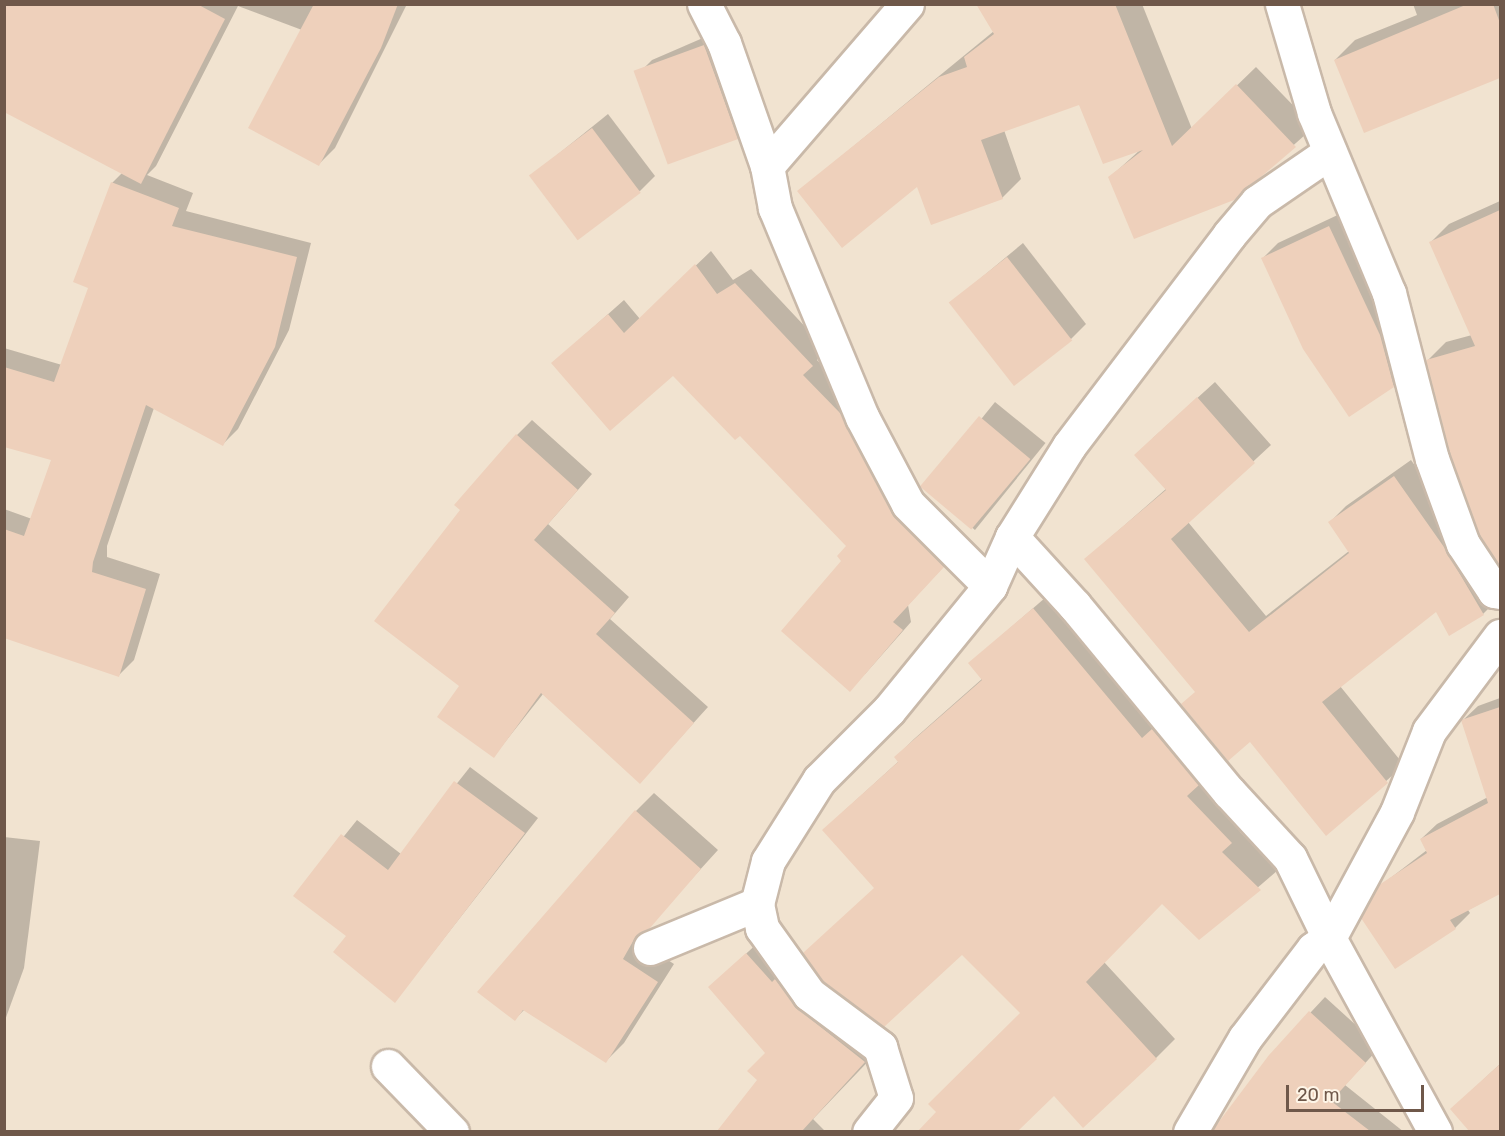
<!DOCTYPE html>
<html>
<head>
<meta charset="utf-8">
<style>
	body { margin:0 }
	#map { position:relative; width:1505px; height:1136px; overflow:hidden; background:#faf1e1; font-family:Rubik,sans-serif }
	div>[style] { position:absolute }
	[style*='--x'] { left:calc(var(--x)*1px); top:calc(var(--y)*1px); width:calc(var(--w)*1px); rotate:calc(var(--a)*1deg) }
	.residential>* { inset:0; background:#f1e3d0; transform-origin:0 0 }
	.shadow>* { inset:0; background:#0003; transform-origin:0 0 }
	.building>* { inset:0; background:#eed0bb; transform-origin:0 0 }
	.roads { filter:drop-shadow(2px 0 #c9b9a9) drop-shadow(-2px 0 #c9b9a9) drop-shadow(0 2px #c9b9a9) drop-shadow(0 -2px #c9b9a9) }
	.minor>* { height:33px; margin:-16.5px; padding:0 16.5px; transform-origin:16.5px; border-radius:16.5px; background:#fff }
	span { translate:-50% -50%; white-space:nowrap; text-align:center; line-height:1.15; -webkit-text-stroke:4.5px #fef5e7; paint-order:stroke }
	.frame { position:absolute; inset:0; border:6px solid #6f584a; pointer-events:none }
	.scale { position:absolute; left:1286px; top:1085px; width:138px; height:27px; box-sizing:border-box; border:3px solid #6f584a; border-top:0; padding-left:8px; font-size:18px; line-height:21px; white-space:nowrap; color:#6f584a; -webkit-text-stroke:4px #fef5e7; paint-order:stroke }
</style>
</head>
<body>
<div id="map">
	<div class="residential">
		<div style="left:5px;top:5px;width:1495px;height:1126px"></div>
	</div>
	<div class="shadow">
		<div style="clip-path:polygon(4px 4px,407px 4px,335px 148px,319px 164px,302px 30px,238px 6px,156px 166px,147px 175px,193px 193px,186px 211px,311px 243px,289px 330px,238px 429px,223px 444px,154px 408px,107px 546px,107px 557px,160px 574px,134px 660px,119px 675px,4px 636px,4px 509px,32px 519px,52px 459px,4px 445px,4px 348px,62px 365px,90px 287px,112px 183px,122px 173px)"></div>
		<div style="clip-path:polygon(986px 4px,1142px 4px,1192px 129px,1256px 67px,1314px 127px,1233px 199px,1110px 177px,1140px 150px,1080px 103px,1004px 130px,1021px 179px,1002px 198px,918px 185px,799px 191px,994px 31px)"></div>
		<div style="clip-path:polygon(1413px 4px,1500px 4px,1500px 76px,1365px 131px,1335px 60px,1355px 40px,1417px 15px)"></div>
		<div style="clip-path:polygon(719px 31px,752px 123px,737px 138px,637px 75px,652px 60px)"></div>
		<div style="clip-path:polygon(608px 114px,655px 176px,640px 191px,531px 176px)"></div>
		<div style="clip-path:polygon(1500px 201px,1500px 534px,1485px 539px,1427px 361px,1446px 342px,1472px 335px,1431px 242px,1449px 224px)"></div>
		<div style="clip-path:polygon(1344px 212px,1408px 370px,1393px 386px,1263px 258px,1278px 243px)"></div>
		<div style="clip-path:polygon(1023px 243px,1086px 324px,1071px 339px,951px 303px)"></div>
		<div style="clip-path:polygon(711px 251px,733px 280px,751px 269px,827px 350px,817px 360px,855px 399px,958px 551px,908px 605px,911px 622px,865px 674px,843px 561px,848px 546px,740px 434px,673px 374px,553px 363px,624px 300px,640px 319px)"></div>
		<div style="clip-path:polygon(1215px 382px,1271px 445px,1188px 522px,1266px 616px,1349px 551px,1330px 522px,1346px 506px,1411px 460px,1460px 530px,1499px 598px,1483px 614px,1436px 610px,1340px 686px,1404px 765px,1327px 834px,1250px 740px,1196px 691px,1086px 559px,1167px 488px,1153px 438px)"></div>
		<div style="left:995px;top:402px;width:65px;height:112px;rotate:39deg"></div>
		<div style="clip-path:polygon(532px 420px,592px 474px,548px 524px,629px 597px,610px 619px,708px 707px,640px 782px,543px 694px,494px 756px,461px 686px,517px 435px)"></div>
		<div style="clip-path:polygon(1053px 591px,1249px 823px,1240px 832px,1278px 870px,1199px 938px,1163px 902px,1104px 962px,1175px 1039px,1156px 1058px,1054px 1094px,1016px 1132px,920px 1132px,1022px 1013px,962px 953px,875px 887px,843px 812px,899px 761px,896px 757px,914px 739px,983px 678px,970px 663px)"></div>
		<div style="clip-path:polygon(1500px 698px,1500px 893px,1468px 910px,1470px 913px,1455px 928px,1380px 886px,1427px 850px,1421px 839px,1437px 824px,1488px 797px,1462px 721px,1478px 706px)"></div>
		<div style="clip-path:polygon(470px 767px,538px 818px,395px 1001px,348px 936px,296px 896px,357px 820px,401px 854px)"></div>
		<div style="clip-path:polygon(654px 793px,718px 850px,647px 928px,639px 941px,674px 964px,624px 1043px,606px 1061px,525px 1009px,515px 1019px,636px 811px)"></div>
		<div style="clip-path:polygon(4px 837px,40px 841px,24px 968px,4px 1023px)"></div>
		<div style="clip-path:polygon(762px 939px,880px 1049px,813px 1119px,826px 1132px,719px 1132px,759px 1080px,767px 1053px,710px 987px)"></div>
		<div style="clip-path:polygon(1325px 997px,1380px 1047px,1345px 1085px,1404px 1132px,1215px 1132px,1270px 1056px)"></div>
		<div style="clip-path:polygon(1500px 1064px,1500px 1132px,1471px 1132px,1452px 1109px)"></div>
	</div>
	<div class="building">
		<div style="clip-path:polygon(4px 4px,197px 4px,225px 19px,141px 184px,4px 112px)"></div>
		<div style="clip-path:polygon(314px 4px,398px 4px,381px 48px,319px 166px,248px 128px)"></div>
		<div style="clip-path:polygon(976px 4px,1115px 4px,1172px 146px,1236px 84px,1296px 147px,1234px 200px,1134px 239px,1108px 177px,1143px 150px,1103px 164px,1079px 105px,981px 140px,1003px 199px,931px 225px,917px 187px,842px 248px,797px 191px,939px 77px,967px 67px,964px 57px,994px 34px)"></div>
		<div style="clip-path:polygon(1468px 4px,1493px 4px,1500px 23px,1500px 78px,1364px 133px,1334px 60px)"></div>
		<div style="left:704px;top:45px;width:100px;height:75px;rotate:70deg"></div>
		<div style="left:592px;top:128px;width:81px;height:79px;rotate:53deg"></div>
		<div style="clip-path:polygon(111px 182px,179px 208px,172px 226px,297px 257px,275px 347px,223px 446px,146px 405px,93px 562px,92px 572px,146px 589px,119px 677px,4px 638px,4px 529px,24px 536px,51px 460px,4px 447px,4px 367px,54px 382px,88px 288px,73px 282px)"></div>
		<div style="clip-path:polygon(1500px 210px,1500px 567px,1480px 536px,1451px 457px,1426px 360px,1475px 346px,1429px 242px)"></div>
		<div style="clip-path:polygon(1329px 226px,1380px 335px,1394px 387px,1349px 417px,1303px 349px,1261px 258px)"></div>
		<div style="left:1007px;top:257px;width:106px;height:74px;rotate:52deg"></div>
		<div style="clip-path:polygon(695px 264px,717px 294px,735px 283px,813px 366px,803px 375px,841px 414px,892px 513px,944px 567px,893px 622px,903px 630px,850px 692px,781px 631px,841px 561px,837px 556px,846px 546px,740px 436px,735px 440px,673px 376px,610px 431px,551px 363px,608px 314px,624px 333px)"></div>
		<div style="clip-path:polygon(1197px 397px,1255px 463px,1171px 539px,1249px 632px,1349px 553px,1328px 522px,1394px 476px,1444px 547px,1484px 615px,1449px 636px,1436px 612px,1322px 702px,1388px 783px,1326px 836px,1250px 742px,1228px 761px,1181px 704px,1195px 692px,1084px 559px,1166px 490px,1134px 455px)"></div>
		<div style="left:979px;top:416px;width:67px;height:92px;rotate:40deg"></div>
		<div style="clip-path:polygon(516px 434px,578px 490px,534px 540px,615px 613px,596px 634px,694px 723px,640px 784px,541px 693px,494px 758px,437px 717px,459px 686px,374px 621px,460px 510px,454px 505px)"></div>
		<div style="clip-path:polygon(1033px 608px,1142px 738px,1152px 729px,1199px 785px,1187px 796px,1232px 843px,1222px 852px,1261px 890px,1199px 940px,1162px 904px,1086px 982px,1157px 1059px,1083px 1128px,1054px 1096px,1018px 1131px,918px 1131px,936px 1112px,928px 1104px,1020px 1013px,962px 955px,884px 1027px,823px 981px,803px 953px,874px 888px,822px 830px,898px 762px,894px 757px,982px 680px,968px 663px)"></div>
		<div style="clip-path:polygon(1500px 707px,1500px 894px,1450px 920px,1456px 929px,1395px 969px,1361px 918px,1379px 885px,1427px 853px,1420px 839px,1488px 803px,1461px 720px)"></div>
		<div style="clip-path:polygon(454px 781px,525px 833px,395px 1003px,333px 952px,346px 936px,293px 896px,341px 834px,388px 870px)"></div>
		<div style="clip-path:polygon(635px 810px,701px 869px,650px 928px,636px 936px,623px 959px,658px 982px,606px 1063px,523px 1010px,515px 1021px,477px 992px)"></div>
		<div style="clip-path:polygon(746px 953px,772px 982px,775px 979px,798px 1009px,865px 1062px,802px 1131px,717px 1131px,757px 1080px,747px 1071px,765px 1053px,708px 987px)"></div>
		<div style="clip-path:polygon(1309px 1011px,1366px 1063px,1331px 1101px,1370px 1131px,1212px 1131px,1269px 1055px)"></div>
		<div style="clip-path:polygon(1500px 1064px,1500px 1131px,1469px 1131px,1450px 1109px)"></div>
	</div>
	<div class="roads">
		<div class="minor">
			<div style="--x:704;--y:4;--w:44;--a:62.9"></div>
			<div style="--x:724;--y:43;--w:130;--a:70.7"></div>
			<div style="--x:907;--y:4;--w:214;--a:130.8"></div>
			<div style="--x:767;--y:166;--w:43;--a:79.2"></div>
			<div style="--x:775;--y:208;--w:226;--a:67.4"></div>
			<div style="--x:862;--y:417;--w:98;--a:62.1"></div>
			<div style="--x:908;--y:504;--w:116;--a:45"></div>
			<div style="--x:1282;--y:4;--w:114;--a:73.6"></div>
			<div style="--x:1314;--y:113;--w:195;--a:67.4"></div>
			<div style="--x:1389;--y:293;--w:171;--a:75.5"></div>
			<div style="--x:1432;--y:459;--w:90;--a:70"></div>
			<div style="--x:1463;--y:544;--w:56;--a:56.6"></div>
			<div style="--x:1494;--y:591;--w:6;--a:9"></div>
			<div style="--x:1012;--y:537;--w:107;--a:-57.9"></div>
			<div style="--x:1069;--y:446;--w:265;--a:-52.8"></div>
			<div style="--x:1229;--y:235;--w:43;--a:-49.7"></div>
			<div style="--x:1257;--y:202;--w:88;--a:-34.4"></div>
			<div style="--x:757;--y:904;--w:25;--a:78"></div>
			<div style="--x:762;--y:928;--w:81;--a:54.5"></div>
			<div style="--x:809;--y:994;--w:89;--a:36.7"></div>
			<div style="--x:880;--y:1047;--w:53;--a:72.6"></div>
			<div style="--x:896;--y:1098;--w:43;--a:128.5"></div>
			<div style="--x:650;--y:948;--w:116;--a:-22.4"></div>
			<div style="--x:757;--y:904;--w:44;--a:-75.7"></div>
			<div style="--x:768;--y:861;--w:96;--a:-57.8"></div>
			<div style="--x:819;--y:780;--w:99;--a:-45"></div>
			<div style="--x:889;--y:710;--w:160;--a:-50.8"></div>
			<div style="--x:990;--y:586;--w:54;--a:-65.8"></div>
			<div style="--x:1012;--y:537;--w:93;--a:47.6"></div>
			<div style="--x:1075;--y:606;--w:241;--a:50.4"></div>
			<div style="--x:1229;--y:792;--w:90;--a:47.3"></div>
			<div style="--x:1290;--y:858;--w:89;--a:64"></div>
			<div style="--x:1329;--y:938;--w:143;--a:-61.6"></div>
			<div style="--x:1397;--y:812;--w:87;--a:-68.4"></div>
			<div style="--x:1429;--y:731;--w:119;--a:-53.2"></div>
			<div style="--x:388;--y:1066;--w:92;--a:45.9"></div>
			<div style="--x:1190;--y:1132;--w:109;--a:-59.7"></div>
			<div style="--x:1245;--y:1038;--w:112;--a:-52.6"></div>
			<div style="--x:1313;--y:949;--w:19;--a:-35"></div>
			<div style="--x:1329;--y:938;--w:221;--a:61.3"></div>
		</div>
	</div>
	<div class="frame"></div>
	<div class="scale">20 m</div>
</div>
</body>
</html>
